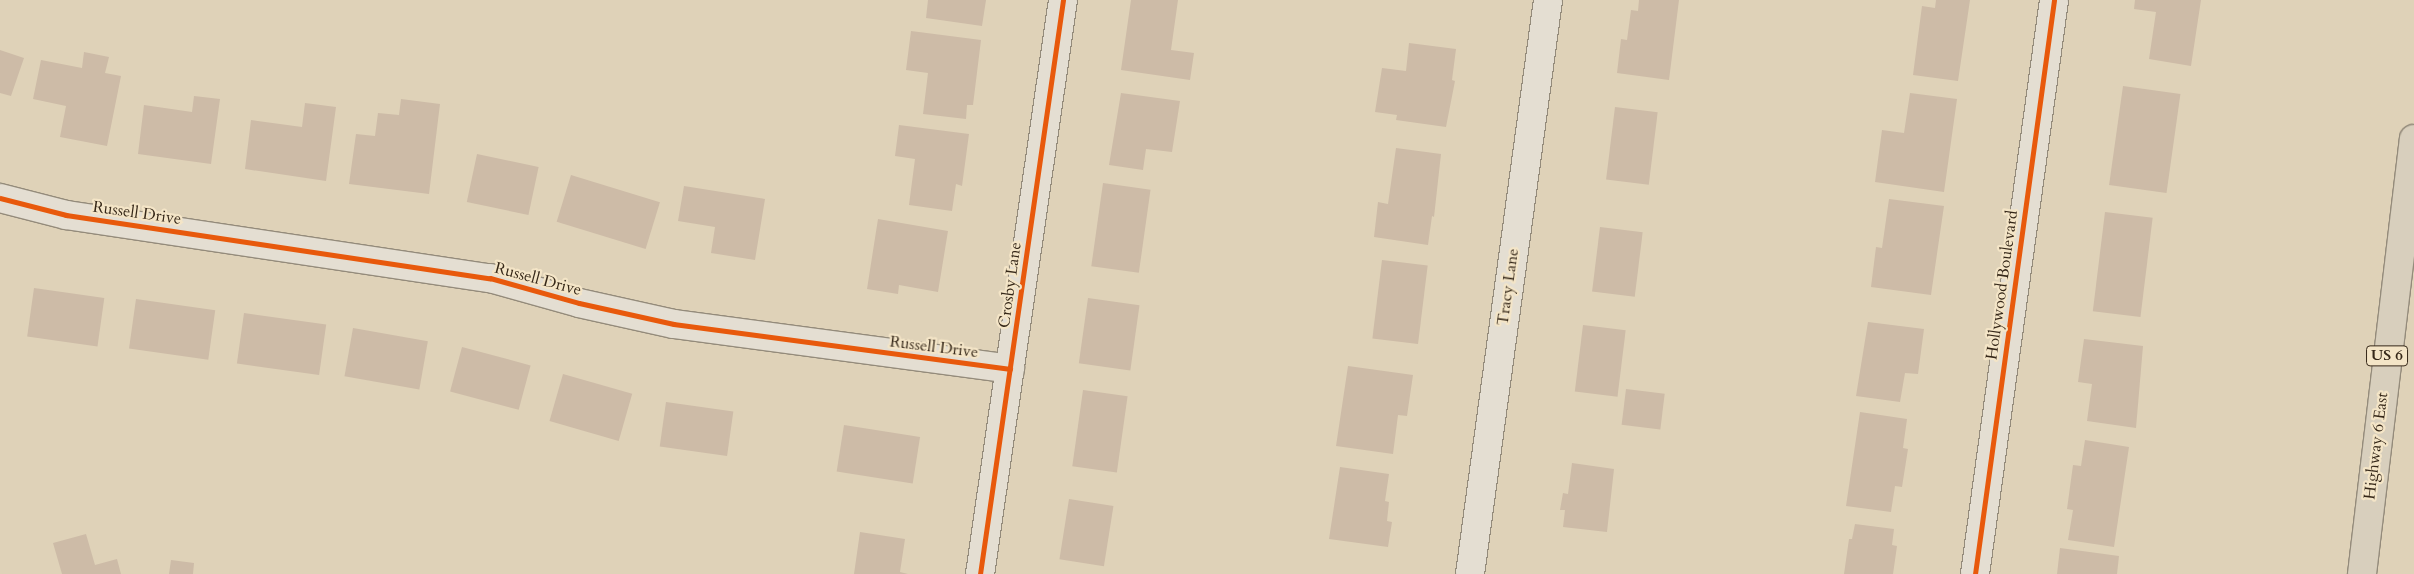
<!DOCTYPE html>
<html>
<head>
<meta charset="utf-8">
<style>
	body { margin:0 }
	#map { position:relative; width:2414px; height:574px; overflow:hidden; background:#dfd2b8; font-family:Cardo,serif }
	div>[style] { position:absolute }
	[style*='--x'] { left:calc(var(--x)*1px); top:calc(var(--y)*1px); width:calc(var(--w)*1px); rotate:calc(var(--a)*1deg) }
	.building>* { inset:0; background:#cdbba7; transform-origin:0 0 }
	.roads { filter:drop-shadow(1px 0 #948b7b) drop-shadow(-1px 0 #948b7b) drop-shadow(0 1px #948b7b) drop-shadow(0 -1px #948b7b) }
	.minor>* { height:28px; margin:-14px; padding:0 14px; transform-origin:14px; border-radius:14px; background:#e4ded2 }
	.major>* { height:28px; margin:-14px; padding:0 14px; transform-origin:14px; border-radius:14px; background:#d8cfbd }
	.cycleway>* { height:5px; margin:-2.5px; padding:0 2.5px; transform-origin:2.5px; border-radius:2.5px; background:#e8590c }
	span { translate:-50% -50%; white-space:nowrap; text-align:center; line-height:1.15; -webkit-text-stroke:4.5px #f4e5c7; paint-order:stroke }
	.shield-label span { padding:1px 4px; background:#f4e5c7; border:1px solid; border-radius:4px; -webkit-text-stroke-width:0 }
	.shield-label { font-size:15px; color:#352718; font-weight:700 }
	.street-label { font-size:16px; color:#352718 }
</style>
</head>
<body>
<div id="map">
	<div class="building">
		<div style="clip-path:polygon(928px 0,986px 0,982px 26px,926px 18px)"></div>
		<div style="clip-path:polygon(1131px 0,1178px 0,1171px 50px,1194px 53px,1190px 80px,1121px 70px)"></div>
		<div style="clip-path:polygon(1639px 0,1679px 0,1669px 80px,1617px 73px,1621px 39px,1627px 40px,1631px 10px,1638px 11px)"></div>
		<div style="clip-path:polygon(1936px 0,1970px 0,1958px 81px,1913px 75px,1922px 6px,1935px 8px)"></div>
		<div style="clip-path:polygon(2135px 0,2201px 0,2191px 66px,2149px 59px,2156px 12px,2134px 9px)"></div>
		<div style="clip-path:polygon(911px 31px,981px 40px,973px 105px,967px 105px,966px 119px,923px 114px,928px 73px,906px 70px)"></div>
		<div style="clip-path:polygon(1409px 43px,1456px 49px,1452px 80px,1455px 81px,1446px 127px,1396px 120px,1397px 115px,1375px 112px,1382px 68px,1406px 71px)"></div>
		<div style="clip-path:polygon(0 50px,24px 58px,11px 96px,0 93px)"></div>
		<div style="clip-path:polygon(84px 52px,109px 57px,105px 73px,121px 76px,107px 146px,60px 137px,66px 106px,33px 99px,41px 60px,82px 68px)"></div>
		<div style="left:2123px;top:86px;width:58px;height:100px;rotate:8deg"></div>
		<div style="clip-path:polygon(1121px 93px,1180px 101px,1172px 152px,1146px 149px,1143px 170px,1109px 165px)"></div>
		<div style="clip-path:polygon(1910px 93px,1957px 99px,1944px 192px,1875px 182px,1882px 130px,1904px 133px)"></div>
		<div style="clip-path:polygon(194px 96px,220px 99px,211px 164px,138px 154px,144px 105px,192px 112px)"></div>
		<div style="clip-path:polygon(401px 99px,440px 104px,429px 194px,349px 184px,356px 134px,375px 136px,378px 113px,399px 115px)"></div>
		<div style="clip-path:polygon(305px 103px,336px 107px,326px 181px,245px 169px,251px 120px,302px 127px)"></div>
		<div style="left:1615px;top:107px;width:43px;height:73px;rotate:7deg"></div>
		<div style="clip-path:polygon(899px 125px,969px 134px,962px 186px,956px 184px,952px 211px,909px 205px,915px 159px,895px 156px)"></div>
		<div style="clip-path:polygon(1396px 148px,1441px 154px,1434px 217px,1432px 216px,1428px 245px,1374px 237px,1378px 202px,1388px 204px)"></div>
		<div style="left:477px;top:154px;width:63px;height:49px;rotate:12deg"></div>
		<div style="left:571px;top:175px;width:93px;height:49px;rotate:17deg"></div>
		<div style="left:1103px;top:183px;width:48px;height:84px;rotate:8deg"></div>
		<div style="clip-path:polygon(684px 186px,765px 199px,755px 260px,711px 253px,715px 227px,678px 221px)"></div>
		<div style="clip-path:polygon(1889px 199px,1944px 206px,1931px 295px,1871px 287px,1876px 247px,1882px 248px)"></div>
		<div style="left:2105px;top:212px;width:48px;height:100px;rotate:7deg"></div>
		<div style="clip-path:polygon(878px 219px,948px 231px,938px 292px,899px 285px,898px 294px,867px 289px)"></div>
		<div style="left:1600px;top:227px;width:43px;height:65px;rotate:7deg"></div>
		<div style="left:1382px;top:260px;width:46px;height:79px;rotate:7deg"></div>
		<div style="left:34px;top:288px;width:71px;height:49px;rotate:8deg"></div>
		<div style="left:1088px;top:298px;width:52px;height:66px;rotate:8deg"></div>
		<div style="left:136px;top:299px;width:80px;height:50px;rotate:8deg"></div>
		<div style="left:244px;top:313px;width:83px;height:51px;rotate:8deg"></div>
		<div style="clip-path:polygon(1868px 322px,1924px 329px,1918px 374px,1905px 373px,1900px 402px,1856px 396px)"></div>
		<div style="left:1583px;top:325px;width:43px;height:67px;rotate:7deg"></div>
		<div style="left:353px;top:328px;width:76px;height:49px;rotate:10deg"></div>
		<div style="clip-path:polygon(2084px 339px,2143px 346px,2136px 428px,2087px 421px,2092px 384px,2078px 382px)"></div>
		<div style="left:462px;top:347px;width:71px;height:46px;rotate:15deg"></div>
		<div style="clip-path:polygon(1348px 366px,1413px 375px,1407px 416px,1398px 415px,1393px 454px,1336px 446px)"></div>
		<div style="left:563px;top:374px;width:72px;height:49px;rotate:16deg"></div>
		<div style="left:1626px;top:389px;width:39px;height:36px;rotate:7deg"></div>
		<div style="left:1083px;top:390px;width:45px;height:77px;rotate:8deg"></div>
		<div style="left:666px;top:402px;width:68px;height:45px;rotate:8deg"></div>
		<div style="clip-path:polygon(1860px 412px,1907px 419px,1903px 448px,1908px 449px,1902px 487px,1895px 486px,1891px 512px,1846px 506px)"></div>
		<div style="left:844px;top:425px;width:77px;height:47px;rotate:9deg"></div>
		<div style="clip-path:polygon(2085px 440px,2129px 447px,2114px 547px,2068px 540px,2073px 510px,2067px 509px,2073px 465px,2081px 466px)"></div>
		<div style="clip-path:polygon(1572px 463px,1614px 469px,1607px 532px,1563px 527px,1565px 510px,1560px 510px,1563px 493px,1568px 494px)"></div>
		<div style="clip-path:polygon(1340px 467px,1389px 474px,1385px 501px,1389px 502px,1387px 521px,1392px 522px,1388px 547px,1329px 539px)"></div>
		<div style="left:1069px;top:499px;width:45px;height:61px;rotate:9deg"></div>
		<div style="clip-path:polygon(1855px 524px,1894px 529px,1892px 545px,1897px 546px,1893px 574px,1844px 574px,1849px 539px,1852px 539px)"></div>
		<div style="clip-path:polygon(860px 532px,905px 539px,900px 572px,908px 574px,854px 574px)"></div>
		<div style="clip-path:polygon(86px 534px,95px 565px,117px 559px,121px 574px,62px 574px,53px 543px)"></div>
		<div style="clip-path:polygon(2060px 548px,2119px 556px,2117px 574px,2057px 574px)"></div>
		<div style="clip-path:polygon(171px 560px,194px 563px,193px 574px,169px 574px)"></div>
	</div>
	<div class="roads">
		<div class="minor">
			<div style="--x:0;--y:198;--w:68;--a:14.4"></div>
			<div style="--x:66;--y:215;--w:429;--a:8.5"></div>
			<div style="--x:490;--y:278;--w:92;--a:15.7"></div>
			<div style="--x:579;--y:303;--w:97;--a:12.5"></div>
			<div style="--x:674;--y:324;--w:339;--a:7.6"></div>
			<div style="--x:980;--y:574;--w:580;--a:-81.77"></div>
			<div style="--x:1470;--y:574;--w:579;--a:-82.26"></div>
			<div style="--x:1975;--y:574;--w:579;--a:-82.16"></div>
		</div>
		<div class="major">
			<div style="--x:2362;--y:574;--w:438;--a:-83.2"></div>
		</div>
	</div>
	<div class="cycleway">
		<div style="--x:0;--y:198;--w:68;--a:14.4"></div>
		<div style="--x:66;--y:215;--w:429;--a:8.5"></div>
		<div style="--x:490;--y:278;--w:92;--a:15.7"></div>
		<div style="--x:579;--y:303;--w:97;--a:12.5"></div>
		<div style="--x:674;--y:324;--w:339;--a:7.6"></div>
		<div style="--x:980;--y:574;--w:580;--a:-81.77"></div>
		<div style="--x:1975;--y:574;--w:579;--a:-82.16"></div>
	</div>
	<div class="shield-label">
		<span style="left:2387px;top:356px">US 6</span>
	</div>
	<div class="street-label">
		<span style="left:137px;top:213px;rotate:8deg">Russell Drive</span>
		<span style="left:538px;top:279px;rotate:15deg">Russell Drive</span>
		<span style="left:1010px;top:285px;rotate:-82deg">Crosby Lane</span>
		<span style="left:2002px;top:285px;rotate:-82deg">Hollywood Boulevard</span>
		<span style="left:1508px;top:287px;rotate:-82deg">Tracy Lane</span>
		<span style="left:934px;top:347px;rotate:7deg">Russell Drive</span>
		<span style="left:2376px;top:446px;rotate:-83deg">Highway 6 East</span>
	</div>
</div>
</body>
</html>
